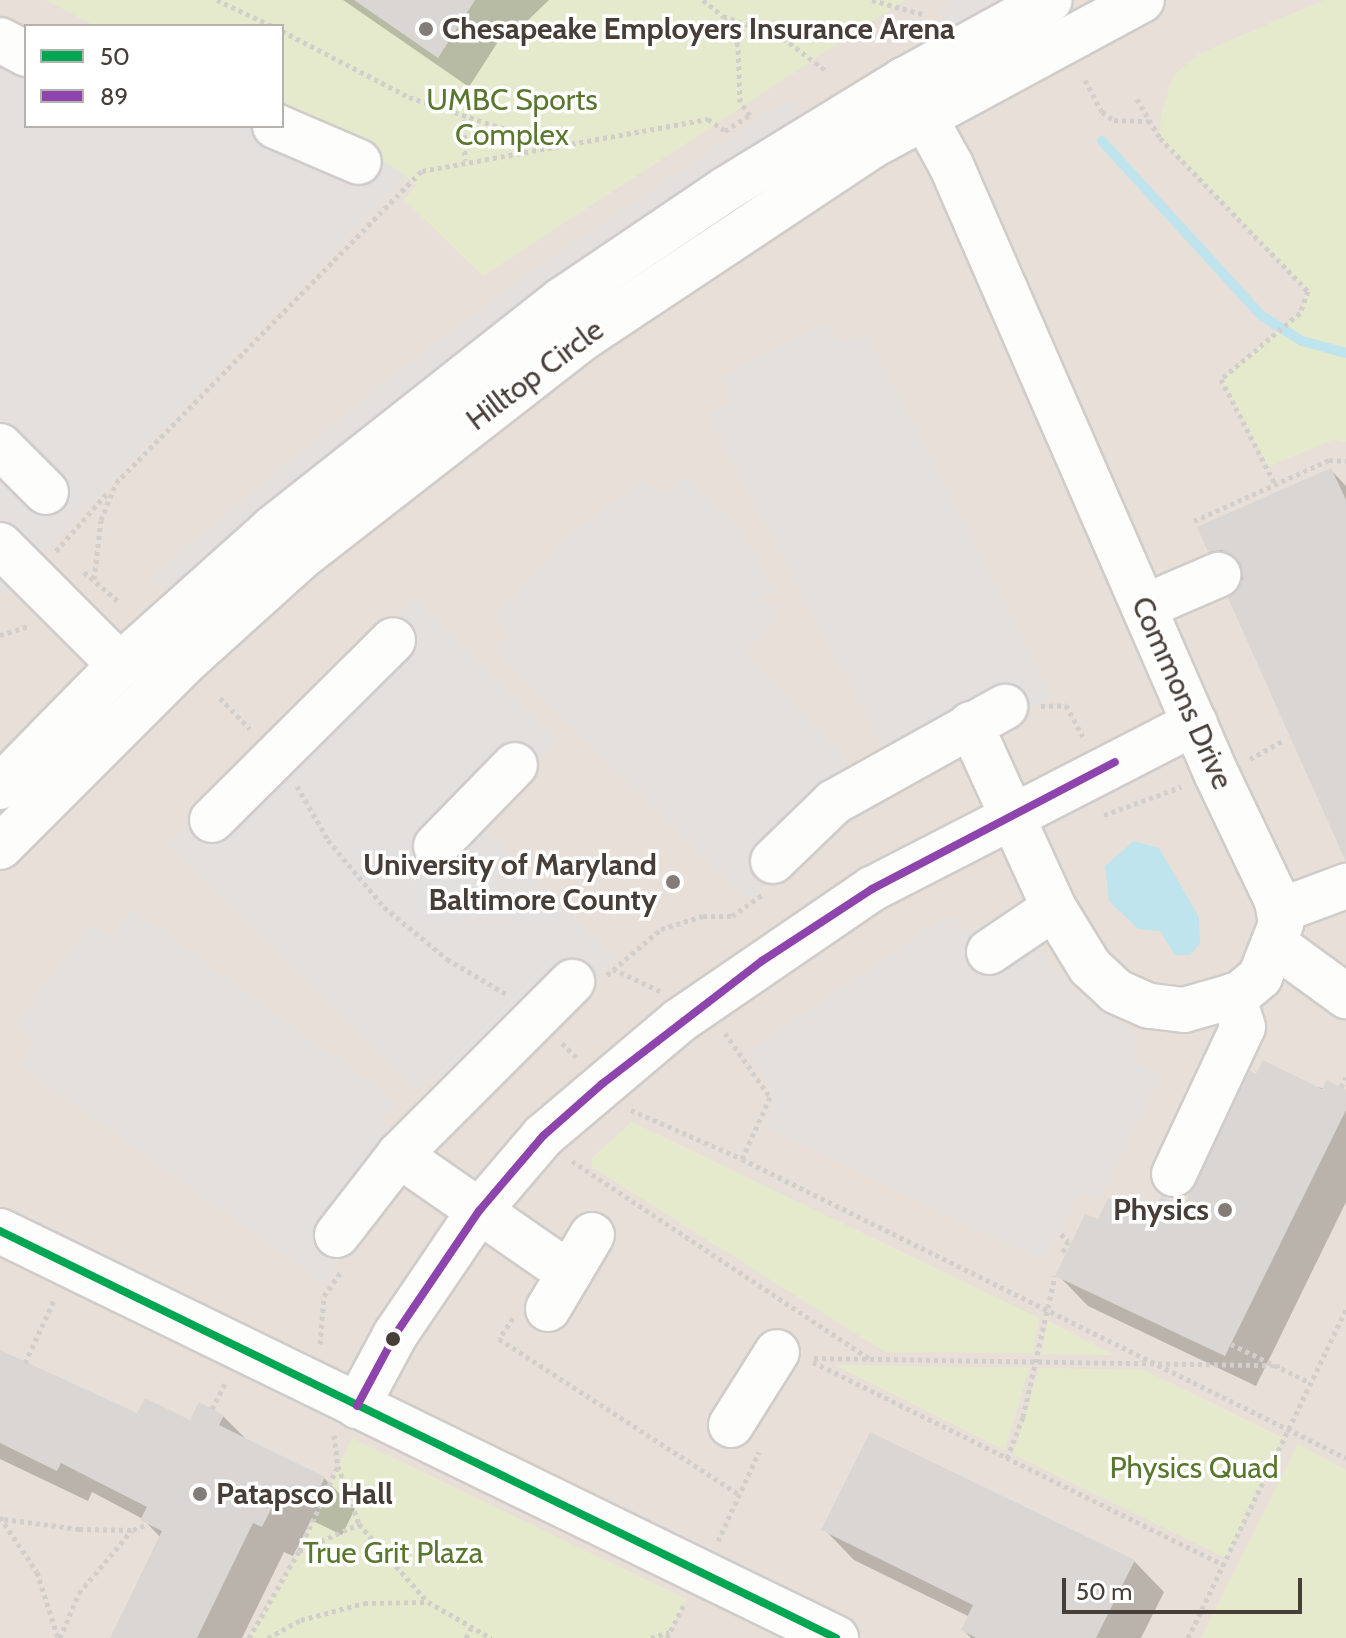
<!DOCTYPE html>
<html>
<head>
<meta charset="utf-8">
<style>
	body { margin:0 }
	#map { position:relative; width:1346px; height:1638px; overflow:hidden; background:#f2efec; font-family:Cabin,sans-serif }
	div>[style] { position:absolute }
	[style*='--x'] { left:calc(var(--x)*1px); top:calc(var(--y)*1px); width:calc(var(--w)*1px); rotate:calc(var(--a)*1deg) }
	.education>* { inset:0; background:#e8e0d8 }
	.green>* { inset:0; background:#e5eacd }
	.parking>* { inset:0; background:#e4e0dd }
	.water>* { inset:0; background:#bfe4ed }
	.shadow>* { inset:0; background:#0003 }
	.stream>* { height:10px; margin:-5px; padding:0 5px; transform-origin:5px; border-radius:5px; background:#bfe4ed }
	.building>* { inset:0; background:#dad6d3 }
	.path>* { height:5px; margin-top:-2.5px; transform-origin:0; background:repeating-linear-gradient(90deg,#d2cecb 0 4px,transparent 0 8px) }
	.roads { filter:drop-shadow(2px 0 #d0ccc9) drop-shadow(-2px 0 #d0ccc9) drop-shadow(0 2px #d0ccc9) drop-shadow(0 -2px #d0ccc9) }
	.minor>* { height:44px; margin:-22px; padding:0 22px; transform-origin:22px; border-radius:22px; background:#fdfdfc }
	.bus-1>* { height:8px; margin:-4px; padding:0 4px; transform-origin:4px; border-radius:4px; background:#00a651 }
	.bus-2>* { height:8px; margin:-4px; padding:0 4px; transform-origin:4px; border-radius:4px; background:#8e44ad }
	.dots>* { width:22px; height:22px; translate:-50% -50%; box-sizing:border-box; border:4px solid #fff; border-radius:50% }
	span { translate:-50% -50%; white-space:nowrap; text-align:center; line-height:1.15; -webkit-text-stroke:7px #fff; paint-order:stroke }
	.poi-label { font-size:30px; color:#483e38; font-weight:700 }
	.left { translate:0 -50%; text-align:left }
	.right { translate:-100% -50%; text-align:right }
	.park-label { font-size:30px; color:#59782d }
	.street-label { font-size:30px; color:#483e38 }
	.legend { position:absolute; left:24px; top:24px; width:260px; height:104px; box-sizing:border-box; background:#fff; border:2px solid #b6b2af; margin:0; padding:10px 14px; list-style:none; font-size:24px; color:#483e38 }
	.legend li { display:flex; align-items:center; gap:16px; height:40px }
	.legend b { width:40px; border:2px solid #b6b2af }
	.scale { position:absolute; left:1062px; top:1578px; width:240px; height:36px; box-sizing:border-box; border:4px solid #483e38; border-top:0; padding-left:10px; font-size:24px; line-height:28px; white-space:nowrap; color:#483e38; -webkit-text-stroke:6px #fff; paint-order:stroke }
</style>
</head>
<body>
<div id="map">
	<div class="education">
		<div style="clip-path:polygon(evenodd,0 0,1346px 0,1346px 1638px,0 1638px,0 0,26px 26px,282px 26px,282px 126px,26px 126px,26px 26px)"></div>
	</div>
	<div class="green">
		<div style="clip-path:polygon(46px 0,905px 0,483px 276px,404px 199px,416px 185px,406px 176px,340px 134px,282px 111px,282px 26px,95px 26px)"></div>
		<div style="clip-path:polygon(1346px 0,1346px 442px,1334px 439px,1268px 467px,1221px 379px,1300px 313px,1308px 291px,1160px 138px,1161px 115px,1173px 76px,1201px 53px,1324px 0)"></div>
		<div style="clip-path:polygon(632px 1122px,1039px 1318px,1033px 1353px,885px 1352px,592px 1167px,592px 1158px)"></div>
		<div style="clip-path:polygon(1048px 1321px,1114px 1355px,1042px 1354px)"></div>
		<div style="clip-path:polygon(835px 1365px,1029px 1368px,1005px 1450px)"></div>
		<div style="clip-path:polygon(1039px 1368px,1144px 1370px,1283px 1438px,1226px 1558px,1013px 1454px)"></div>
		<div style="clip-path:polygon(352px 1438px,686px 1599px,667px 1638px,249px 1638px,299px 1551px)"></div>
		<div style="clip-path:polygon(1298px 1444px,1346px 1470px,1346px 1638px,1201px 1638px)"></div>
	</div>
	<div class="parking">
		<div style="clip-path:polygon(954px 0,1010px 0,950px 31px,938px 8px)"></div>
		<div style="clip-path:polygon(0 22px,26px 34px,26px 126px,282px 126px,340px 134px,406px 176px,0 597px)"></div>
		<div style="clip-path:polygon(790px 98px,806px 124px,176px 601px,151px 577px,392px 376px,525px 275px)"></div>
		<div style="clip-path:polygon(825px 323px,839px 344px,866px 333px,1053px 697px,899px 777px,708px 415px,733px 402px,721px 378px)"></div>
		<div style="clip-path:polygon(684px 478px,739px 530px,775px 590px,750px 602px,777px 605px,778px 614px,744px 655px,848px 760px,833px 777px,855px 806px,748px 900px,493px 651px,511px 633px,496px 615px,571px 533px,644px 480px,664px 497px)"></div>
		<div style="clip-path:polygon(413px 598px,557px 741px,477px 822px,614px 959px,468px 1105px,435px 1072px,416px 1090px,168px 843px)"></div>
		<div style="clip-path:polygon(1010px 905px,1053px 968px,1087px 1001px,1140px 1037px,1133px 1061px,1160px 1076px,1099px 1201px,1080px 1193px,1042px 1261px,765px 1125px,775px 1095px,750px 1051px,949px 914px,963px 931px,970px 932px)"></div>
		<div style="clip-path:polygon(132px 910px,396px 1102px,382px 1121px,395px 1132px,390px 1191px,323px 1282px,20px 1065px,35px 1041px,16px 1025px,90px 924px,110px 937px)"></div>
	</div>
	<div class="water">
		<div style="clip-path:polygon(1134px 841px,1159px 848px,1199px 917px,1200px 944px,1190px 955px,1175px 955px,1160px 931px,1138px 929px,1109px 901px,1105px 866px)"></div>
	</div>
	<div class="shadow">
		<div style="clip-path:polygon(343px 0,549px 0,520px 28px,512px 20px,469px 87px)"></div>
		<div style="clip-path:polygon(1331px 470px,1346px 486px,1346px 858px,1242px 583px,1210px 551px)"></div>
		<div style="clip-path:polygon(1257px 1077px,1346px 1092px,1346px 1202px,1256px 1386px,1088px 1306px,1058px 1275px,1099px 1222px,1151px 1221px,1184px 1209px)"></div>
		<div style="clip-path:polygon(0 1351px,138px 1416px,191px 1423px,223px 1416px,248px 1441px,324px 1478px,355px 1509px,342px 1535px,311px 1520px,293px 1556px,284px 1552px,242px 1638px,112px 1638px,161px 1538px,143px 1519px,92px 1492px,88px 1501px,0 1459px)"></div>
		<div style="clip-path:polygon(824px 1529px,1134px 1561px,1164px 1592px,1141px 1638px,971px 1638px,963px 1630px,970px 1617px,854px 1560px)"></div>
	</div>
	<div class="stream">
		<div style="--x:1102;--y:141;--w:237;--a:47.6"></div>
		<div style="--x:1262;--y:316;--w:47;--a:32"></div>
		<div style="--x:1302;--y:341;--w:46;--a:15.3"></div>
	</div>
	<div class="building">
		<div style="clip-path:polygon(354px 0,475px 0,438px 58px)"></div>
		<div style="clip-path:polygon(1331px 468px,1346px 500px,1346px 862px,1228px 598px,1243px 579px,1241px 564px,1222px 550px,1208px 552px,1197px 527px)"></div>
		<div style="clip-path:polygon(1263px 1060px,1322px 1089px,1327px 1080px,1346px 1090px,1346px 1110px,1225px 1356px,1055px 1276px,1085px 1214px,1098px 1219px,1108px 1198px,1150px 1218px,1161px 1196px,1183px 1207px,1250px 1071px,1256px 1074px)"></div>
		<div style="clip-path:polygon(0 1350px,137px 1413px,145px 1398px,190px 1420px,199px 1402px,224px 1415px,219px 1425px,325px 1477px,311px 1506px,280px 1491px,262px 1527px,253px 1523px,197px 1638px,110px 1638px,162px 1531px,140px 1520px,147px 1507px,61px 1463px,57px 1471px,0 1443px)"></div>
		<div style="clip-path:polygon(870px 1432px,1135px 1560px,1096px 1638px,976px 1638px,961px 1630px,973px 1605px,821px 1530px)"></div>
	</div>
	<div class="path">
		<div style="--x:217;--y:0;--w:61;--a:25.3"></div>
		<div style="--x:703;--y:0;--w:26;--a:39"></div>
		<div style="--x:723;--y:16;--w:64;--a:20.1"></div>
		<div style="--x:783;--y:38;--w:53;--a:37.3"></div>
		<div style="--x:872;--y:0;--w:52;--a:15.6"></div>
		<div style="--x:282;--y:31;--w:143;--a:27.5"></div>
		<div style="--x:409;--y:97;--w:149;--a:18.4"></div>
		<div style="--x:1085;--y:80;--w:36;--a:62"></div>
		<div style="--x:1102;--y:112;--w:14;--a:34"></div>
		<div style="--x:1114;--y:120;--w:35;--a:2"></div>
		<div style="--x:1137;--y:99;--w:45;--a:59.5"></div>
		<div style="--x:1160;--y:138;--w:213;--a:46"></div>
		<div style="--x:1308;--y:291;--w:23;--a:110"></div>
		<div style="--x:1300;--y:313;--w:103;--a:140.1"></div>
		<div style="--x:1221;--y:379;--w:118;--a:62.8"></div>
		<div style="--x:464;--y:119;--w:41;--a:88.6"></div>
		<div style="--x:1194;--y:521;--w:148;--a:-24.3"></div>
		<div style="--x:1329;--y:460;--w:17;--a:3"></div>
		<div style="--x:56;--y:551;--w:79;--a:-48.6"></div>
		<div style="--x:84;--y:572;--w:45;--a:40.5"></div>
		<div style="--x:94;--y:579;--w:59;--a:-83.2"></div>
		<div style="--x:101;--y:520;--w:40;--a:-68"></div>
		<div style="--x:116;--y:483;--w:437;--a:-45.6"></div>
		<div style="--x:422;--y:171;--w:291;--a:-10.3"></div>
		<div style="--x:708;--y:119;--w:21;--a:35"></div>
		<div style="--x:725;--y:131;--w:30;--a:-33"></div>
		<div style="--x:750;--y:115;--w:16;--a:-128"></div>
		<div style="--x:740;--y:102;--w:57;--a:-92"></div>
		<div style="--x:738;--y:45;--w:33;--a:-117"></div>
		<div style="--x:0;--y:635;--w:30;--a:-17"></div>
		<div style="--x:220;--y:698;--w:43;--a:45.9"></div>
		<div style="--x:1041;--y:706;--w:25;--a:-2"></div>
		<div style="--x:1066;--y:705;--w:40;--a:62"></div>
		<div style="--x:1250;--y:759;--w:38;--a:-29"></div>
		<div style="--x:297;--y:786;--w:62;--a:60.1"></div>
		<div style="--x:328;--y:840;--w:87;--a:50.1"></div>
		<div style="--x:384;--y:907;--w:82;--a:39.5"></div>
		<div style="--x:447;--y:959;--w:71;--a:30.5"></div>
		<div style="--x:1104;--y:815;--w:82;--a:-20"></div>
		<div style="--x:613;--y:969;--w:52;--a:25.1"></div>
		<div style="--x:607;--y:975;--w:71;--a:-40.4"></div>
		<div style="--x:661;--y:929;--w:44;--a:-17.2"></div>
		<div style="--x:703;--y:916;--w:29;--a:0"></div>
		<div style="--x:732;--y:916;--w:38;--a:-35"></div>
		<div style="--x:725;--y:1033;--w:78;--a:54.9"></div>
		<div style="--x:770;--y:1097;--w:68;--a:114.3"></div>
		<div style="--x:562;--y:1043;--w:21;--a:45"></div>
		<div style="--x:1341;--y:1087;--w:11;--a:-63"></div>
		<div style="--x:631;--y:1110;--w:121;--a:23.8"></div>
		<div style="--x:742;--y:1159;--w:674;--a:26.34"></div>
		<div style="--x:572;--y:1161;--w:358;--a:33.6"></div>
		<div style="--x:1061;--y:1234;--w:10;--a:45"></div>
		<div style="--x:1068;--y:1241;--w:14;--a:115"></div>
		<div style="--x:513;--y:1318;--w:25;--a:124"></div>
		<div style="--x:499;--y:1339;--w:286;--a:32.9"></div>
		<div style="--x:320;--y:1344;--w:48;--a:-85.2"></div>
		<div style="--x:324;--y:1296;--w:29;--a:-55"></div>
		<div style="--x:1231;--y:1344;--w:87;--a:26"></div>
		<div style="--x:814;--y:1358;--w:466;--a:0.9"></div>
		<div style="--x:813;--y:1362;--w:458;--a:26.3"></div>
		<div style="--x:25;--y:1363;--w:72;--a:-65.2"></div>
		<div style="--x:212;--y:1409;--w:31;--a:-63"></div>
		<div style="--x:334;--y:1435;--w:31;--a:83"></div>
		<div style="--x:338;--y:1466;--w:62;--a:70.1"></div>
		<div style="--x:1007;--y:1458;--w:44;--a:-68.7"></div>
		<div style="--x:1023;--y:1417;--w:145;--a:-77.2"></div>
		<div style="--x:0;--y:1517;--w:66;--a:56.1"></div>
		<div style="--x:37;--y:1572;--w:69;--a:72.3"></div>
		<div style="--x:4;--y:1519;--w:76;--a:7.6"></div>
		<div style="--x:79;--y:1529;--w:54;--a:1.1"></div>
		<div style="--x:133;--y:1530;--w:16;--a:-22"></div>
		<div style="--x:718;--y:1541;--w:98;--a:-65.3"></div>
		<div style="--x:299;--y:1551;--w:66;--a:-24.2"></div>
		<div style="--x:359;--y:1524;--w:103;--a:48.6"></div>
		<div style="--x:60;--y:1638;--w:49;--a:-67.1"></div>
		<div style="--x:79;--y:1593;--w:82;--a:-49.9"></div>
		<div style="--x:249;--y:1638;--w:100;--a:-60.1"></div>
		<div style="--x:299;--y:1551;--w:94;--a:-65.4"></div>
		<div style="--x:268;--y:1638;--w:38;--a:-29"></div>
		<div style="--x:301;--y:1620;--w:65;--a:-15.1"></div>
		<div style="--x:364;--y:1603;--w:64;--a:-0.9"></div>
		<div style="--x:428;--y:1602;--w:73;--a:29.7"></div>
		<div style="--x:466;--y:1638;--w:11;--a:-63"></div>
		<div style="--x:651;--y:1638;--w:19;--a:-18"></div>
		<div style="--x:667;--y:1638;--w:38;--a:-63"></div>
		<div style="--x:1188;--y:1638;--w:365;--a:-64.3"></div>
	</div>
	<div class="roads">
		<div class="minor">
			<div style="--x:0;--y:40;--w:30;--a:28"></div>
			<div style="--x:904;--y:80;--w:97;--a:61.1"></div>
			<div style="--x:951;--y:165;--w:663;--a:66.45"></div>
			<div style="--x:1216;--y:773;--w:142;--a:64.5"></div>
			<div style="--x:1277;--y:901;--w:23;--a:80"></div>
			<div style="--x:1281;--y:924;--w:57;--a:111.6"></div>
			<div style="--x:1260;--y:977;--w:26;--a:140"></div>
			<div style="--x:1240;--y:994;--w:58;--a:164.1"></div>
			<div style="--x:1184;--y:1010;--w:35;--a:-173"></div>
			<div style="--x:1149;--y:1006;--w:36;--a:-156"></div>
			<div style="--x:1116;--y:991;--w:35;--a:-137"></div>
			<div style="--x:1090;--y:967;--w:69;--a:-121.4"></div>
			<div style="--x:1054;--y:908;--w:202;--a:-114.5"></div>
			<div style="--x:275;--y:126;--w:91;--a:23.2"></div>
			<div style="--x:0;--y:446;--w:65;--a:45"></div>
			<div style="--x:0;--y:545;--w:170;--a:45"></div>
			<div style="--x:1144;--y:607;--w:81;--a:-23.4"></div>
			<div style="--x:0;--y:787;--w:171;--a:-45.5"></div>
			<div style="--x:120;--y:665;--w:205;--a:-41.8"></div>
			<div style="--x:273;--y:528;--w:368;--a:-38.3"></div>
			<div style="--x:562;--y:300;--w:198;--a:-34.1"></div>
			<div style="--x:726;--y:189;--w:209;--a:-31.5"></div>
			<div style="--x:904;--y:80;--w:166;--a:-28.7"></div>
			<div style="--x:212;--y:820;--w:255;--a:-44.8"></div>
			<div style="--x:436;--y:846;--w:113;--a:-45.7"></div>
			<div style="--x:0;--y:847;--w:260;--a:-45"></div>
			<div style="--x:184;--y:663;--w:155;--a:-42.1"></div>
			<div style="--x:299;--y:559;--w:360;--a:-37.9"></div>
			<div style="--x:583;--y:338;--w:345;--a:-33.6"></div>
			<div style="--x:870;--y:147;--w:309;--a:-28.4"></div>
			<div style="--x:773;--y:861;--w:85;--a:-44"></div>
			<div style="--x:834;--y:802;--w:196;--a:-29.1"></div>
			<div style="--x:1279;--y:911;--w:72;--a:-20.5"></div>
			<div style="--x:1276;--y:945;--w:87;--a:36.1"></div>
			<div style="--x:989;--y:952;--w:78;--a:-34.1"></div>
			<div style="--x:399;--y:1155;--w:207;--a:34.8"></div>
			<div style="--x:1174;--y:1174;--w:162;--a:-64.9"></div>
			<div style="--x:1243;--y:1027;--w:33;--a:-108"></div>
			<div style="--x:0;--y:1231;--w:930;--a:25.96"></div>
			<div style="--x:337;--y:1235;--w:101;--a:-52.2"></div>
			<div style="--x:399;--y:1155;--w:245;--a:-45"></div>
			<div style="--x:548;--y:1309;--w:86;--a:-59.3"></div>
			<div style="--x:357;--y:1406;--w:81;--a:-61.8"></div>
			<div style="--x:395;--y:1335;--w:150;--a:-55.9"></div>
			<div style="--x:479;--y:1211;--w:99;--a:-49.5"></div>
			<div style="--x:543;--y:1136;--w:178;--a:-40.2"></div>
			<div style="--x:679;--y:1021;--w:234;--a:-34.4"></div>
			<div style="--x:872;--y:889;--w:363;--a:-27.2"></div>
			<div style="--x:731;--y:1425;--w:86;--a:-57.8"></div>
		</div>
	</div>
	<div class="bus-1">
		<div style="--x:0;--y:1231;--w:930;--a:25.96"></div>
	</div>
	<div class="bus-2">
		<div style="--x:357;--y:1406;--w:81;--a:-61.8"></div>
		<div style="--x:395;--y:1335;--w:150;--a:-55.9"></div>
		<div style="--x:479;--y:1211;--w:99;--a:-49.5"></div>
		<div style="--x:543;--y:1136;--w:79;--a:-41.4"></div>
		<div style="--x:602;--y:1084;--w:202;--a:-37.6"></div>
		<div style="--x:762;--y:961;--w:131;--a:-33.2"></div>
		<div style="--x:872;--y:889;--w:274;--a:-27.6"></div>
	</div>
	<div class="dots">
		<div style="left:426px;top:29px;background:#847c77"></div>
		<div style="left:673px;top:882px;background:#847c77"></div>
		<div style="left:1225px;top:1210px;background:#847c77"></div>
		<div style="left:393px;top:1339px;background:#483e38"></div>
		<div style="left:200px;top:1494px;background:#847c77"></div>
	</div>
	<div class="poi-label">
		<span class="left" style="left:442px;top:29px">Chesapeake Employers Insurance Arena</span>
		<span class="right" style="left:657px;top:882px">University of Maryland<br>Baltimore County</span>
		<span class="right" style="left:1209px;top:1210px">Physics</span>
		<span class="left" style="left:216px;top:1494px">Patapsco Hall</span>
	</div>
	<div class="park-label">
		<span style="left:512px;top:117px">UMBC Sports<br>Complex</span>
		<span style="left:1194px;top:1468px">Physics Quad</span>
		<span style="left:393px;top:1553px">True Grit Plaza</span>
	</div>
	<div class="street-label">
		<span style="left:535px;top:375px;rotate:-37deg">Hilltop Circle</span>
		<span style="left:1182px;top:693px;rotate:66deg">Commons Drive</span>
	</div>
	<ul class="legend">
	<li><b style="height:10px;background:#00a651"></b>50</li>
	<li><b style="height:10px;background:#8e44ad"></b>89</li>
	</ul>
	<div class="scale">50 m</div>
</div>
</body>
</html>
